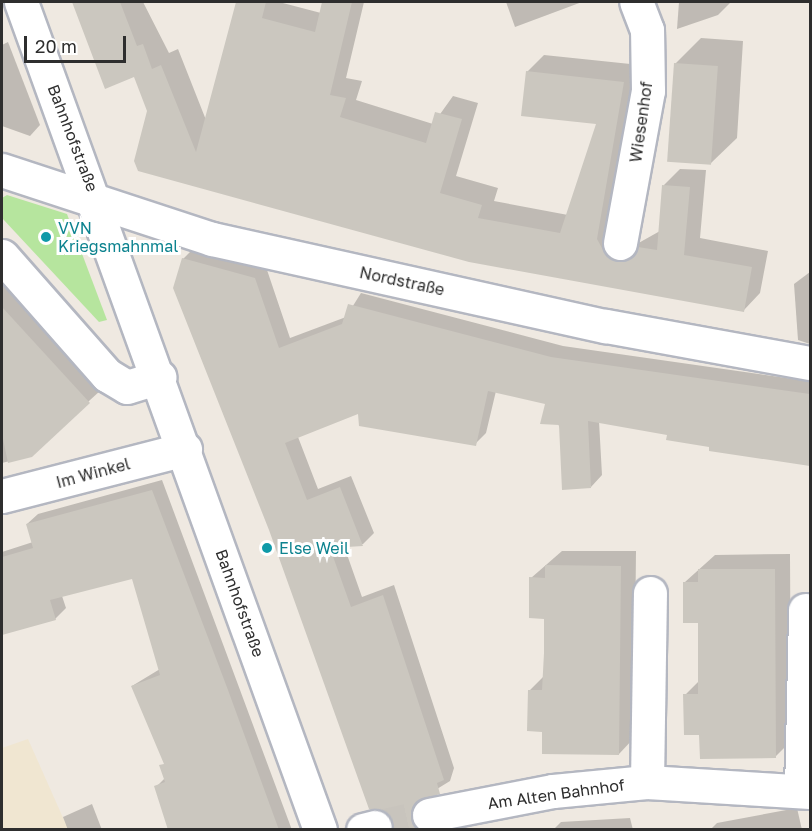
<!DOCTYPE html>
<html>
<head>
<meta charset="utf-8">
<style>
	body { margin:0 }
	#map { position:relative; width:812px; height:831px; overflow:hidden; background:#efe9e1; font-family:"Golos Text",sans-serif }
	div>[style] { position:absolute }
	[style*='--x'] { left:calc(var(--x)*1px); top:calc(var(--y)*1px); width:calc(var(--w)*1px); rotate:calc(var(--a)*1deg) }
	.education>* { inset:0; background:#f0e6d1 }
	.green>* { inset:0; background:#b6e59e }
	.shadow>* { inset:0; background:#0003 }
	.building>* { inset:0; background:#cbc7bf; transform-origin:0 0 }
	.street-tunnel>* { height:33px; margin-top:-16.5px; transform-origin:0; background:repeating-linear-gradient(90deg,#c8c4bd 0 33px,transparent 0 49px) }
	.roads { filter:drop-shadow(2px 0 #b4b7c1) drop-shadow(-2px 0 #b4b7c1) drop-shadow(0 2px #b4b7c1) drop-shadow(0 -2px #b4b7c1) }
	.street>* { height:33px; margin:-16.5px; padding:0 16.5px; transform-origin:16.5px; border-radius:16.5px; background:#fff }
	.secondary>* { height:33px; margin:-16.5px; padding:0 16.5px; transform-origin:16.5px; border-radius:16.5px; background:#fff }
	.dots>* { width:16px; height:16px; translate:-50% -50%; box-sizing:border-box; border:3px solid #fff; border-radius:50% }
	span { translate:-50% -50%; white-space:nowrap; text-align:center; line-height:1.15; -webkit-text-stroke:6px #fff; paint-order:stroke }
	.street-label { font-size:16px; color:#2e2e2e }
	.culture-label { font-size:16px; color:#0d838f }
	.left { translate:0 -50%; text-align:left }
	.frame { position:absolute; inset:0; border:3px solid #2e2e2e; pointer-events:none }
	.scale { position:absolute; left:24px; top:36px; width:102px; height:27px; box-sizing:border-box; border:3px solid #2e2e2e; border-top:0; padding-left:8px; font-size:18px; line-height:21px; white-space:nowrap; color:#2e2e2e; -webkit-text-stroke:4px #fff; paint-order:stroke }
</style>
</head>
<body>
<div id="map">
	<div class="education">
		<div style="clip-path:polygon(28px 739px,68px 829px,2px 829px,2px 748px)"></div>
	</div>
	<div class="green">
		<div style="clip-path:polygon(7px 195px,67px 214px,107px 320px,99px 322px,2px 218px,2px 198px)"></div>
	</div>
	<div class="shadow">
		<div style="clip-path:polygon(73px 2px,143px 2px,169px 53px,178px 49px,206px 120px,238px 2px,279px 2px,321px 13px,324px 2px,364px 2px,346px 78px,362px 81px,356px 100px,433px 124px,453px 96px,478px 103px,456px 176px,498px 188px,494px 201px,568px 215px,598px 123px,527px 72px,544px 55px,640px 65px,635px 245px,660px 231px,664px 185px,680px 169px,706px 170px,700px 238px,768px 251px,760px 293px,744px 310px,139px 170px,149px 111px,135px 76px,106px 87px)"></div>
		<div style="clip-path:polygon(506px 2px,582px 2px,515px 27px)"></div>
		<div style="clip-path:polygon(679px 2px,731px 2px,718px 15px,677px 29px)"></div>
		<div style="clip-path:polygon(701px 38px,743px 41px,737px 138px,711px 163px,675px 64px)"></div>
		<div style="clip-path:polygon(8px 42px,40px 125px,30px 136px,2px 126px,2px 45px)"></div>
		<div style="clip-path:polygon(194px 248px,266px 267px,290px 338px,346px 317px,361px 293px,563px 346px,800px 380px,810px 370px,810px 464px,710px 450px,711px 445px,668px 434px,599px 421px,602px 475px,591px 487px,547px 403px,496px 391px,486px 433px,475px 444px,359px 412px,298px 437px,318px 489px,351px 476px,374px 533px,363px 544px,344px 546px,362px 597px,394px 585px,454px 768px,450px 781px,424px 797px,421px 807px,462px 819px,465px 830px,394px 830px,394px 821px,381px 808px,183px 259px)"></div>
		<div style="clip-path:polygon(810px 272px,810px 344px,798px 340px,794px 284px)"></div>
		<div style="clip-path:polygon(2px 283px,101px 390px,29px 456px,2px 463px)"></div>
		<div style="clip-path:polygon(162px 480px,292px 830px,182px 830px,156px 787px,165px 778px,164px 762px,132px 686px,160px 669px,133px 577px,62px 596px,66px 608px,55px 619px,2px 633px,2px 552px,33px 542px,27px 524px,38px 514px)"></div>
		<div style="clip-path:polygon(562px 551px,636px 551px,634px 738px,619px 754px,544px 730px,529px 691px,544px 676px,546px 617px,531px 578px)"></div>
		<div style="clip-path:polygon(790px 554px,791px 741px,776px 756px,701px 734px,685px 695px,700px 680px,700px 621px,685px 582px,715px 555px)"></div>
		<div style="clip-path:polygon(92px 804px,102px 830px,68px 830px,63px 817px)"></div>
		<div style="clip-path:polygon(797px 808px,802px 830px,710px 830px,717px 823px)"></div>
		<div style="clip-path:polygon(630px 818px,633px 830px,553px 830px,561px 822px)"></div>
	</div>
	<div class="building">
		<div style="clip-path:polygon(72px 2px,120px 2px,137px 46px,143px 44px,152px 69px,161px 65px,196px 152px,236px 2px,266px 2px,262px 18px,315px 32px,322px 2px,352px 2px,330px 95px,346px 98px,340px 117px,426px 143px,435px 112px,462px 119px,440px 193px,482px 205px,478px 218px,560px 233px,596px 124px,521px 116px,526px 71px,624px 82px,597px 239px,603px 250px,617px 261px,634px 256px,638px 247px,657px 250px,662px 185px,690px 187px,684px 255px,752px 267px,744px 312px,469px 262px,138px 171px,134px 161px,147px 111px,134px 77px,105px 89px)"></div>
		<div style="left:674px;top:63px;width:44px;height:99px;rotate:4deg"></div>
		<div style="clip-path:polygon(182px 258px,255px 278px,279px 348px,342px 324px,348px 304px,551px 357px,810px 394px,810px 466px,709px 451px,709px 447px,666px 440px,667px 435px,588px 421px,591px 488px,562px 490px,559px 425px,540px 424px,545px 404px,488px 391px,476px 446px,359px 426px,358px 414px,285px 443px,307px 500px,340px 487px,363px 546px,330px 548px,351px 607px,383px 595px,444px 780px,437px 783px,440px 794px,417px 801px,412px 808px,418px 830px,393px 830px,388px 814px,369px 809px,269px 530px,173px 288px)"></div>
		<div style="clip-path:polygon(2px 307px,90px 403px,32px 457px,8px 463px,2px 434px)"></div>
		<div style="clip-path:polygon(152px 490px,228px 690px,279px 830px,168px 830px,154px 786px,165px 782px,159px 765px,164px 764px,131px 686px,160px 675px,132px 579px,50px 600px,56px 620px,2px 635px,2px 557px,33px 548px,26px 524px)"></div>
		<div style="clip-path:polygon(545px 565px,621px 566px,619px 755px,542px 754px,542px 732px,527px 731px,528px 690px,542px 690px,544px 653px,544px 619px,529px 618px,529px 577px,545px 578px)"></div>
		<div style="clip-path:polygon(698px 569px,775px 569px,776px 758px,700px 759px,699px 735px,684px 735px,683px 694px,698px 694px,698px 623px,683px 623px,683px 582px,698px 582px)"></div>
	</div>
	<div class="street-tunnel">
		<div style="--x:375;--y:827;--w:55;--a:-12.5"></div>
	</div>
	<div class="roads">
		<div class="street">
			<div style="--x:2;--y:170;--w:221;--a:18.2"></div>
			<div style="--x:212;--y:239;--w:403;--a:12.5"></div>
			<div style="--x:606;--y:326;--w:207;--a:10.3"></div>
			<div style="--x:620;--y:243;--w:155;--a:-79.6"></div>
			<div style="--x:648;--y:91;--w:61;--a:-90.9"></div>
			<div style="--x:647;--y:30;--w:30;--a:-111"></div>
			<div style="--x:2;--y:256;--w:159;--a:48.6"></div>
			<div style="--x:107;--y:375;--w:23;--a:31"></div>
			<div style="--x:127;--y:387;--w:34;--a:-17"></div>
			<div style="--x:2;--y:496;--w:189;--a:-14.4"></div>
			<div style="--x:647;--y:782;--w:189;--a:-89.1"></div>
			<div style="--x:801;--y:791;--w:181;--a:-88.7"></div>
			<div style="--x:429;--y:815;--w:126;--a:-11"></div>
			<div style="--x:553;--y:791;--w:94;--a:-5.5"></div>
			<div style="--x:647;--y:782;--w:163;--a:3.5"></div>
			<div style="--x:363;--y:830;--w:12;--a:-14"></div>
		</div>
		<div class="secondary">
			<div style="--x:21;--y:2;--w:880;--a:70.14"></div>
		</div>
	</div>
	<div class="dots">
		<div style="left:46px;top:237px;background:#0f9aa8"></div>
		<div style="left:267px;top:548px;background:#0f9aa8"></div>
	</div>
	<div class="street-label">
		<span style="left:641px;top:122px;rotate:-82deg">Wiesenhof</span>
		<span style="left:73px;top:138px;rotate:69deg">Bahnhofstraße</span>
		<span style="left:402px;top:281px;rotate:12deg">Nordstraße</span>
		<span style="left:93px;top:473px;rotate:-15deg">Im Winkel</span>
		<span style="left:240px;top:603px;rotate:70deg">Bahnhofstraße</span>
		<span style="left:556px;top:794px;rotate:-8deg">Am Alten Bahnhof</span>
	</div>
	<div class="culture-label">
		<span class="left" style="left:58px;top:237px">VVN<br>Kriegsmahnmal</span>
		<span class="left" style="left:279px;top:548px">Else Weil</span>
	</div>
	<div class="frame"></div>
	<div class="scale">20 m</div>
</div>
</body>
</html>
